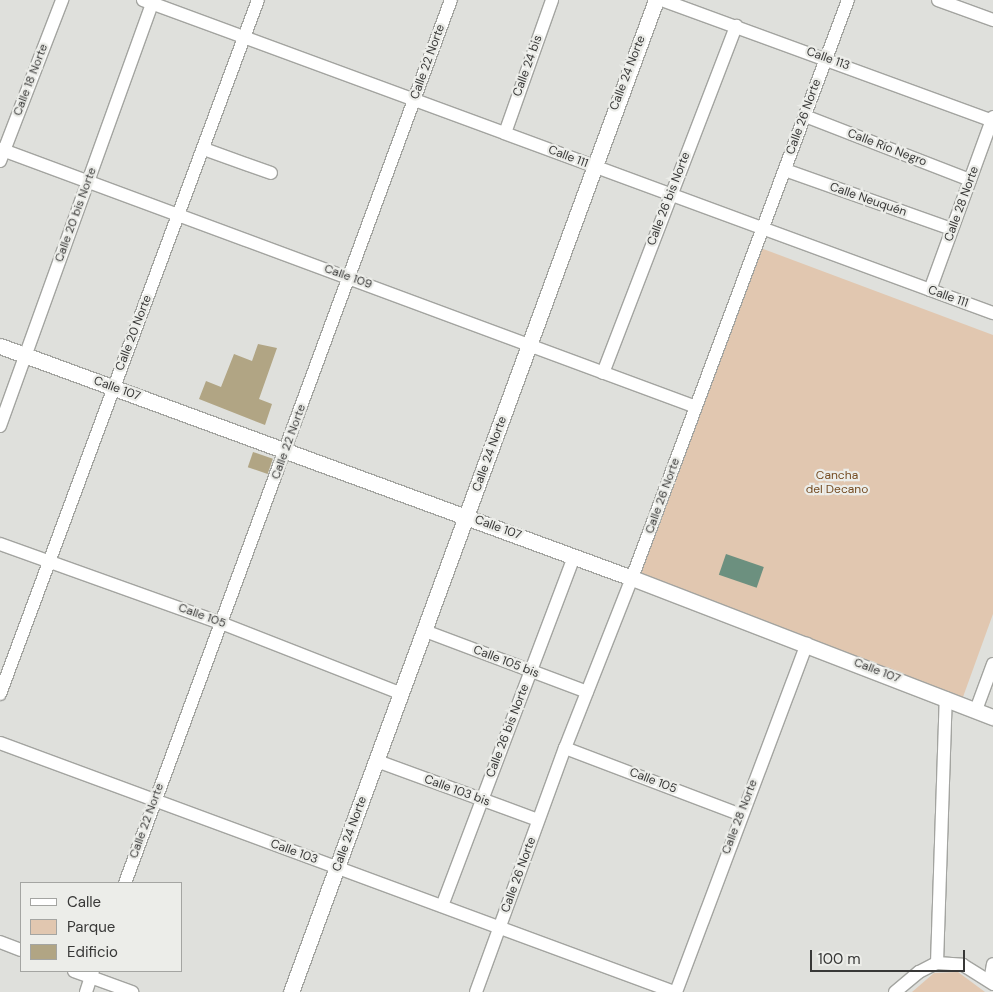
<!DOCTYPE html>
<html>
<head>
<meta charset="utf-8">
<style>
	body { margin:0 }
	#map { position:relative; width:993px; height:992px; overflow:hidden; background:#dfe0dc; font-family:"DM Sans",sans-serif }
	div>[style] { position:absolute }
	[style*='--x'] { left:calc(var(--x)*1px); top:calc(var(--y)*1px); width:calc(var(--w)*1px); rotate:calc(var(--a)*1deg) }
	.green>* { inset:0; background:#e1c7b0 }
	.water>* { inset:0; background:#6c907f; transform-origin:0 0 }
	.building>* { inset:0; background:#b1a584; transform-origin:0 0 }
	.roads { filter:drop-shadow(1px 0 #a3a4a0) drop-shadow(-1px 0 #a3a4a0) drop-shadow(0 1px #a3a4a0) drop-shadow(0 -1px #a3a4a0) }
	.minor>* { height:12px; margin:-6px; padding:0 6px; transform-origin:6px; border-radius:6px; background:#fff }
	.tertiary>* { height:15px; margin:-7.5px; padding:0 7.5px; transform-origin:7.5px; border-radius:7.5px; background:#fff }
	span { translate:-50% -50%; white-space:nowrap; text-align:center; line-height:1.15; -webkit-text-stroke:4.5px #ecede9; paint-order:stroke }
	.street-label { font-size:12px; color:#383837 }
	.park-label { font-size:12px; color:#754d24 }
	.legend { position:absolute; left:20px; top:882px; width:162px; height:90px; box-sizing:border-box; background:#ecede9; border:1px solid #a4a5a2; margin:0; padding:6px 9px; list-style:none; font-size:15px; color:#383837 }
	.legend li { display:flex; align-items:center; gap:10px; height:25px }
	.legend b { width:25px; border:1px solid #a4a5a2 }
	.scale { position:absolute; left:810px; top:950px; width:155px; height:22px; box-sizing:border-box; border:2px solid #383837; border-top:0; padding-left:6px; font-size:15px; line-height:18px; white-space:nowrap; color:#383837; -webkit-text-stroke:4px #ecede9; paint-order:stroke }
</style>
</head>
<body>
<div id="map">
	<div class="green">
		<div style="clip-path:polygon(758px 247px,993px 335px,993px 614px,963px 697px,637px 575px)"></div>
		<div style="clip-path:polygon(958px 972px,985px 992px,912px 992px,934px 973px)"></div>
	</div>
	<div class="water">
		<div style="left:726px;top:554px;width:40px;height:22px;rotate:19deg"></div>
	</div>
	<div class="building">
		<div style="clip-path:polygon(258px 344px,277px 348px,259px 399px,272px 404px,265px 425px,199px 399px,206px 381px,221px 387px,234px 354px,252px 361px)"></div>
		<div style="left:253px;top:452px;width:21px;height:16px;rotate:19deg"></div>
	</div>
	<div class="roads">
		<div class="minor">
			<div style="--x:143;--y:0;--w:906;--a:20.22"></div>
			<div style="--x:662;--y:0;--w:352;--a:20.1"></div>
			<div style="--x:938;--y:0;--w:59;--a:20"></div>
			<div style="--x:805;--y:116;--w:177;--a:21.2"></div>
			<div style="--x:505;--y:133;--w:141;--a:-70.5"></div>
			<div style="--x:0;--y:149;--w:742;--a:20.34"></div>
			<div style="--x:204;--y:149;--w:71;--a:19.7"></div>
			<div style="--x:0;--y:161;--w:173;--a:-68.9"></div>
			<div style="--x:785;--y:170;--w:177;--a:19.5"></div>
			<div style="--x:930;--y:290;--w:184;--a:-70"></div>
			<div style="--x:603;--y:373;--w:372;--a:-69"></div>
			<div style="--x:0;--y:426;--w:449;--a:-70.2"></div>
			<div style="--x:0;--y:544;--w:235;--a:19.7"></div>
			<div style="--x:221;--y:623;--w:194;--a:21.4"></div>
			<div style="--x:425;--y:631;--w:173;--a:20.6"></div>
			<div style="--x:0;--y:694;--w:740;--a:-69.61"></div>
			<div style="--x:976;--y:710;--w:49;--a:-69.7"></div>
			<div style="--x:0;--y:743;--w:719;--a:20.28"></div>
			<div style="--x:565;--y:748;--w:188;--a:20.8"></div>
			<div style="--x:377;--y:761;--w:171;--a:20.1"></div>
			<div style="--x:125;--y:883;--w:941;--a:-69.74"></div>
			<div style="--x:442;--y:906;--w:373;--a:-69.3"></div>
			<div style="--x:0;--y:942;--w:22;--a:21"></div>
			<div style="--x:937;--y:963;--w:265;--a:-88.1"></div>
			<div style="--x:74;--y:971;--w:62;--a:19.9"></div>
			<div style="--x:990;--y:981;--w:17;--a:-80"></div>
			<div style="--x:86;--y:992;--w:22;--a:-72"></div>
			<div style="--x:476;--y:992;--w:260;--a:-70"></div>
			<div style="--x:565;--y:748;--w:183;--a:-68.5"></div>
			<div style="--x:632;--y:578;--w:617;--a:-69.51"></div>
			<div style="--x:676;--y:992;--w:372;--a:-69.4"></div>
			<div style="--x:895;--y:992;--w:31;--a:-40"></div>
			<div style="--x:919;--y:972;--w:20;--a:-27"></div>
			<div style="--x:937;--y:963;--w:26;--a:4"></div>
			<div style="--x:963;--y:965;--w:36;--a:32"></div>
		</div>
		<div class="tertiary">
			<div style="--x:0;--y:346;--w:673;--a:20.16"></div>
			<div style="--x:632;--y:578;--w:387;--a:21.1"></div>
			<div style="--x:291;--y:992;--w:1057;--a:-69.8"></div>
		</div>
	</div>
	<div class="street-label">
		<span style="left:828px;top:59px;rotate:20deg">Calle 113</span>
		<span style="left:428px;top:62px;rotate:-70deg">Calle 22 Norte</span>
		<span style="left:528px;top:66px;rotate:-70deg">Calle 24 bis</span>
		<span style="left:628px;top:73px;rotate:-69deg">Calle 24 Norte</span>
		<span style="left:31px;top:80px;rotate:-69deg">Calle 18 Norte</span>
		<span style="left:804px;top:117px;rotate:-70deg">Calle 26 Norte</span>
		<span style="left:887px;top:148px;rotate:21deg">Calle Río Negro</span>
		<span style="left:568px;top:157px;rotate:21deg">Calle 111</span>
		<span style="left:669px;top:199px;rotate:-69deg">Calle 26 bis Norte</span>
		<span style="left:868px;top:200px;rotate:19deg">Calle Neuquén</span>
		<span style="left:962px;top:204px;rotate:-70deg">Calle 28 Norte</span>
		<span style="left:76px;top:215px;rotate:-70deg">Calle 20 bis Norte</span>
		<span style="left:348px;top:277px;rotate:20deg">Calle 109</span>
		<span style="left:948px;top:297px;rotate:20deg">Calle 111</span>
		<span style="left:134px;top:333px;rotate:-69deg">Calle 20 Norte</span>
		<span style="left:117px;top:389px;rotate:20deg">Calle 107</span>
		<span style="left:289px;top:442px;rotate:-70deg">Calle 22 Norte</span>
		<span style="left:490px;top:454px;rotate:-70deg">Calle 24 Norte</span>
		<span style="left:663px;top:496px;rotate:-70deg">Calle 26 Norte</span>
		<span style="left:498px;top:528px;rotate:20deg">Calle 107</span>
		<span style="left:202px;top:616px;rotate:20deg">Calle 105</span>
		<span style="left:506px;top:662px;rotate:21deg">Calle 105 bis</span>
		<span style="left:877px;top:671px;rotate:21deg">Calle 107</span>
		<span style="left:508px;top:731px;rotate:-69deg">Calle 26 bis Norte</span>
		<span style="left:653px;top:781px;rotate:21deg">Calle 105</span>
		<span style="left:457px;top:791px;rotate:20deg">Calle 103 bis</span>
		<span style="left:740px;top:817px;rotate:-69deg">Calle 28 Norte</span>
		<span style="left:147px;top:821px;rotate:-70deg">Calle 22 Norte</span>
		<span style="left:350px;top:834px;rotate:-70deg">Calle 24 Norte</span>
		<span style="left:294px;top:852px;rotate:20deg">Calle 103</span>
		<span style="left:519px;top:875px;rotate:-70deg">Calle 26 Norte</span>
	</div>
	<div class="park-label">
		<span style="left:837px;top:483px">Cancha<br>del Decano</span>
	</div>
	<ul class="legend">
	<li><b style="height:6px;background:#fff"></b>Calle</li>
	<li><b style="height:14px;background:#e1c7b0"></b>Parque</li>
	<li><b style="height:14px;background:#b1a584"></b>Edificio</li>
	</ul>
	<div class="scale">100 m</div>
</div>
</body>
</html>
